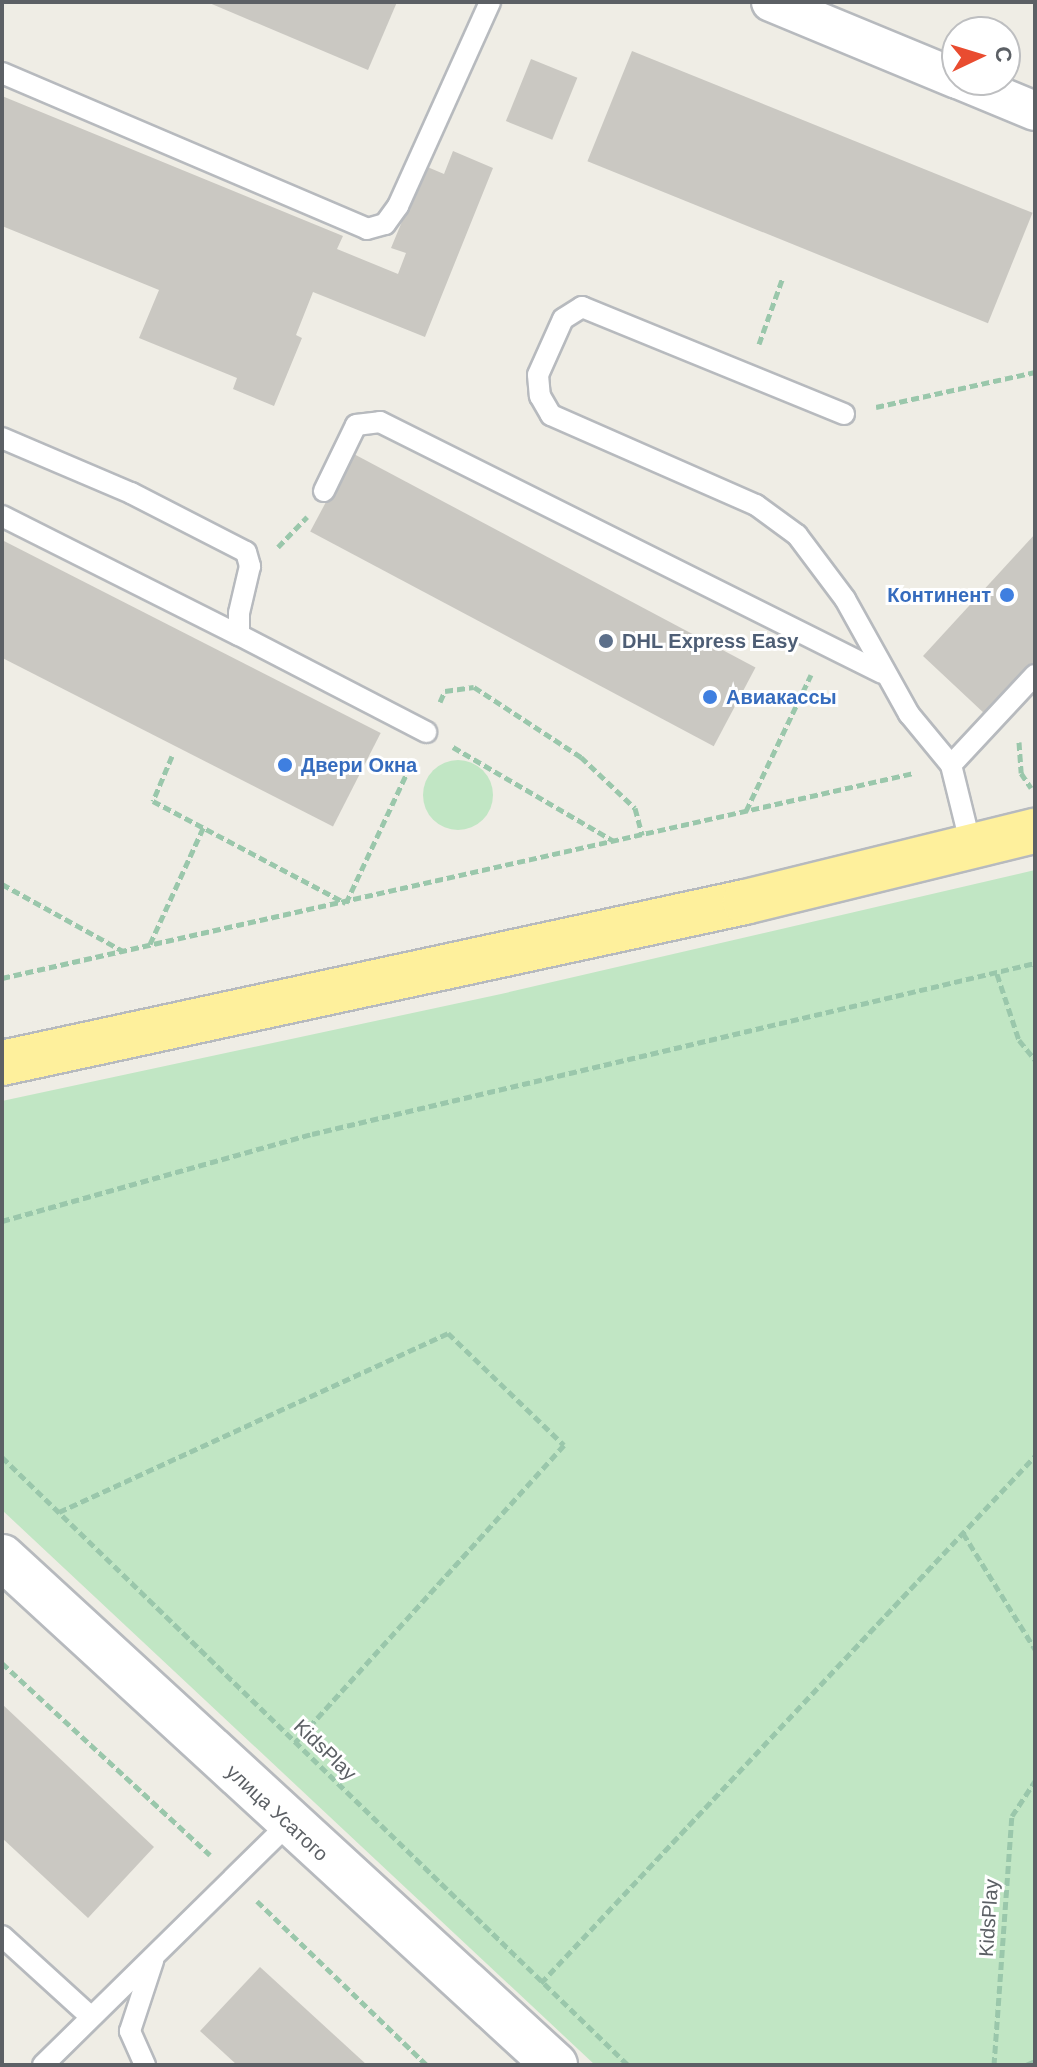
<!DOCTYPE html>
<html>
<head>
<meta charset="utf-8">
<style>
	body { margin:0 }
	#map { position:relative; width:1037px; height:2067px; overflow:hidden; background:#efede5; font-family:Arial,sans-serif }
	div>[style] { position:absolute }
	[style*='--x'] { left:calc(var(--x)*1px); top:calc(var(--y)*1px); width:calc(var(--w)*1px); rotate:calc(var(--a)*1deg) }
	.green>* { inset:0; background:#c1e6c4 }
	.round { border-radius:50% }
	.building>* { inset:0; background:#cac8c2; transform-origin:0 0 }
	.path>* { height:5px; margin-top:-2.5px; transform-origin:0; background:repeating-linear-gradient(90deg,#9ac7ab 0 8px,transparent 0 12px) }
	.roads { filter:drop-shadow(2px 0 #b7babe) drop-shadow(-2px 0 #b7babe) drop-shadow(0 2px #b7babe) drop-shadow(0 -2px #b7babe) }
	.service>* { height:20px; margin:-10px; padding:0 10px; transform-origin:10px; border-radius:10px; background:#fff }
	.minor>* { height:38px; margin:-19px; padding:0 19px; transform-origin:19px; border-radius:19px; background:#fff }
	.tertiary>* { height:44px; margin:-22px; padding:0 22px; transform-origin:22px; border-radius:22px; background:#fff }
	.trunk>* { height:44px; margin:-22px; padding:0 22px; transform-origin:22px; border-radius:22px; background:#fef09c }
	.dots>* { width:22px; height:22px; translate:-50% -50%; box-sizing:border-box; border:4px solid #fff; border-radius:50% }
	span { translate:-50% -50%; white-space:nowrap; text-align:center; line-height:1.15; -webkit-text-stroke:6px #fff; paint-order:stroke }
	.shop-label { font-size:20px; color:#366cbe; font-weight:700 }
	.right { translate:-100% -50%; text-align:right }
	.left { translate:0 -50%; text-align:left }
	.service-label { font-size:20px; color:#4e5e75; font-weight:700 }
	.street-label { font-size:20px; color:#5c6065 }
	.frame { position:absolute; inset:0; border:4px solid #5c6065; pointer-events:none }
	.north { position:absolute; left:941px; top:16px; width:80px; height:80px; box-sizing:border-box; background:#fff; border:2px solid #bebfc1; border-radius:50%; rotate:86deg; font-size:22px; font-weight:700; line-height:32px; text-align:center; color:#5c6065 }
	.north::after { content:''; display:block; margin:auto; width:28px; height:36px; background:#e94c30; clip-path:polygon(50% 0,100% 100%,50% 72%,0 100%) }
</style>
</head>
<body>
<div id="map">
	<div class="green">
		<div class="round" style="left:423px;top:760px;width:70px;height:70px"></div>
		<div style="clip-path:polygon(1035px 870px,1035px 2065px,595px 2065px,2px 1510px,2px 1101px,501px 994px)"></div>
	</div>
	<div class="building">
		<div style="clip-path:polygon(207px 2px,397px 2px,368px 70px)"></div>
		<div style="left:632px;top:51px;width:432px;height:119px;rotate:22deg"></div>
		<div style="left:531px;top:59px;width:50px;height:67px;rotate:22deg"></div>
		<div style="clip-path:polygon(2px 96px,343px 236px,337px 249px,398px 274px,406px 253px,391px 248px,425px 166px,444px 174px,453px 151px,493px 168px,425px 337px,313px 292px,296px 335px,302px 338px,274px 406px,233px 389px,237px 378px,139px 338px,159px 290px,2px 226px)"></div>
		<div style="left:352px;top:453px;width:457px;height:89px;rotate:28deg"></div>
		<div style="clip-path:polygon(1035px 534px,1035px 662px,986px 715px,923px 656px)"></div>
		<div style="left:2px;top:540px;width:425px;height:105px;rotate:27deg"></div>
		<div style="clip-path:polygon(2px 1704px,154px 1847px,88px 1918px,2px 1838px)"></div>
		<div style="clip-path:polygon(260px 1967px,367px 2065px,237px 2065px,200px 2031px)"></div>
	</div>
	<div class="path">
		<div style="--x:759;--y:344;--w:71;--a:-70.3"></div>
		<div style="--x:876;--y:407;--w:163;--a:-12.4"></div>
		<div style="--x:278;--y:547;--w:42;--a:-46"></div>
		<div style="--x:440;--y:702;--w:12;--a:-66"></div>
		<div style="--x:445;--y:691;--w:29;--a:-8"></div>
		<div style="--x:474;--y:687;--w:128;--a:33.2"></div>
		<div style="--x:581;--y:757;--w:74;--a:43.4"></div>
		<div style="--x:635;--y:808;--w:28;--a:75"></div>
		<div style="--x:1019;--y:742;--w:31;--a:86"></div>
		<div style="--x:1021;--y:773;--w:18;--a:56"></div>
		<div style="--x:453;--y:747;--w:186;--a:30.3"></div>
		<div style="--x:172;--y:756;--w:49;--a:112.9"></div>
		<div style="--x:153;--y:801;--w:218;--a:27.9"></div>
		<div style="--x:346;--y:903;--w:158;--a:-64.9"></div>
		<div style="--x:746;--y:811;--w:151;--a:-64.5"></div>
		<div style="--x:2;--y:884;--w:138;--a:29"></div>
		<div style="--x:150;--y:944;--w:128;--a:-65.4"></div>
		<div style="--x:997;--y:974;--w:70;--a:71.6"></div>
		<div style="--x:1019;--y:1040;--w:26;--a:51"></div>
		<div style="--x:2;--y:978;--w:935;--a:-12.67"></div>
		<div style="--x:2;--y:1221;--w:322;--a:-15.7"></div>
		<div style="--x:312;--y:1134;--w:743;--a:-13.31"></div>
		<div style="--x:2;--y:1457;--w:873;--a:44.16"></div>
		<div style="--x:59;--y:1512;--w:428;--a:-24.7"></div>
		<div style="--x:448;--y:1333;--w:161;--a:44"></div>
		<div style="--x:564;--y:1445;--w:401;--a:132.1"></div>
		<div style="--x:963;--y:1533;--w:137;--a:58.2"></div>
		<div style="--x:2;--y:1663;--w:283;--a:42.7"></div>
		<div style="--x:257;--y:1901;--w:236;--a:44"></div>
		<div style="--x:541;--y:1983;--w:722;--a:-46.85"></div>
		<div style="--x:994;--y:2065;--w:250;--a:-85.9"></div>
		<div style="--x:1012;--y:1816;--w:42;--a:-56.7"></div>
		<div style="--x:1026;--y:2065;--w:10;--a:-24"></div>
	</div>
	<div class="roads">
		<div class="service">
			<div style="--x:2;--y:73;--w:397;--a:23.1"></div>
			<div style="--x:367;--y:229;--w:19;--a:-16"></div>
			<div style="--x:385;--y:224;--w:22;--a:-54"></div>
			<div style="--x:398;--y:206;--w:224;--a:-65.7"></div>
			<div style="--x:844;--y:414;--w:283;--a:-157.8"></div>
			<div style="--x:582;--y:307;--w:22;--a:148"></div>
			<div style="--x:563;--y:319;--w:61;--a:114.1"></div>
			<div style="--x:538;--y:375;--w:21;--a:85"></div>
			<div style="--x:540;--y:396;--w:22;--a:60"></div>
			<div style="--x:551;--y:415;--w:224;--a:23.7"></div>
			<div style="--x:756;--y:505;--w:51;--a:36.2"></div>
			<div style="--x:797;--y:535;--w:80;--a:53.1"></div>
			<div style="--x:845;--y:599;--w:132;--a:60.9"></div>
			<div style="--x:909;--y:714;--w:66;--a:50.5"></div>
			<div style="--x:951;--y:765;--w:123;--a:-47"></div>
			<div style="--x:2;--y:438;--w:140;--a:23.1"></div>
			<div style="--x:131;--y:493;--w:129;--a:27.2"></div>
			<div style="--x:246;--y:552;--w:15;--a:74"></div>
			<div style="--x:250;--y:566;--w:48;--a:103.2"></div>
			<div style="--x:239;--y:613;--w:22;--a:90"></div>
			<div style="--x:239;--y:635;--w:211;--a:27.4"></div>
			<div style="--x:324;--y:491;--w:73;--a:-64.1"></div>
			<div style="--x:356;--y:425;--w:24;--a:-7"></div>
			<div style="--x:380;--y:422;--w:561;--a:26.57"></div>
			<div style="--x:2;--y:516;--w:265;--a:26.7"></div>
			<div style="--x:951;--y:765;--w:83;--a:76.1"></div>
			<div style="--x:2;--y:1936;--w:120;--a:42.3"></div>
			<div style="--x:43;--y:2065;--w:344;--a:-44.5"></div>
			<div style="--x:145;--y:2065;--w:37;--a:-114"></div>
			<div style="--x:130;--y:2031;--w:74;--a:-71.8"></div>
		</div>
		<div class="minor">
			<div style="--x:771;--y:2;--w:201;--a:22.5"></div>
			<div style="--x:960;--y:80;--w:81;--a:22.5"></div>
		</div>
		<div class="tertiary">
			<div style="--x:2;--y:1557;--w:751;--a:42.57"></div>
		</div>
		<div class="trunk">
			<div style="--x:2;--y:1063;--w:760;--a:-12.23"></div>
			<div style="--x:745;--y:902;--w:299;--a:-13.8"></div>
		</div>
	</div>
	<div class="dots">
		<div style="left:1007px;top:595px;background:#3f7fe0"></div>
		<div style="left:606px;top:641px;background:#5c6f8a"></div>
		<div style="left:710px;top:697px;background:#3f7fe0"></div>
		<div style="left:285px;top:765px;background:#3f7fe0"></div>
	</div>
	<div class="shop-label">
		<span class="right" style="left:991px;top:595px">Континент</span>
		<span class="left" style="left:726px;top:697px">Авиакассы</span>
		<span class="left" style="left:301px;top:765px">Двери Окна</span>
	</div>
	<div class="service-label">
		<span class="left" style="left:622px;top:641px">DHL Express Easy</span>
	</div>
	<div class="street-label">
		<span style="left:325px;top:1750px;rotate:44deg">KidsPlay</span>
		<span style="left:277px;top:1813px;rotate:43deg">улица Усатого</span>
		<span style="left:989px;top:1918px;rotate:-86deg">KidsPlay</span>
	</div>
	<div class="frame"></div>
	<div class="north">С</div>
</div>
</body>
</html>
